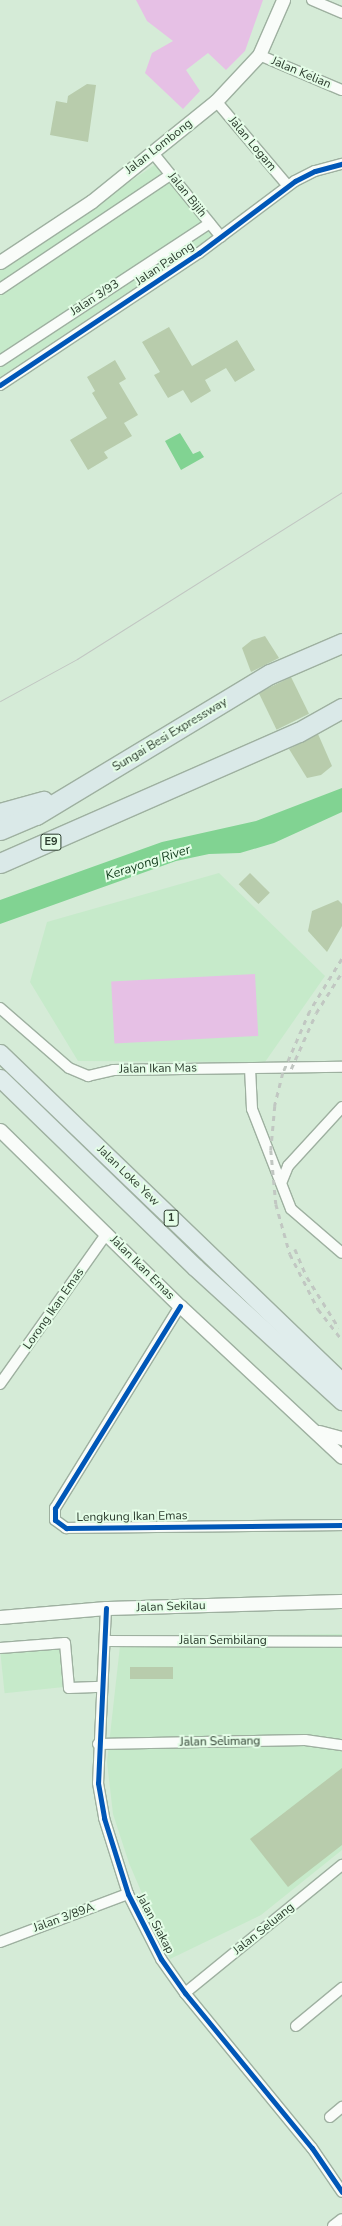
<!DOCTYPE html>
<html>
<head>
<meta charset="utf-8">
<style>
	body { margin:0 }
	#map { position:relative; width:342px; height:2226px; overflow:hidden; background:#d5ebd7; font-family:"Nunito Sans",sans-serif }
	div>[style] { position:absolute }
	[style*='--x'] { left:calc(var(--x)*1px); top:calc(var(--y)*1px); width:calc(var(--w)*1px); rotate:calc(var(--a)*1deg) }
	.built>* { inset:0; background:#c6eaca; transform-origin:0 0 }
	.green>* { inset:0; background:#e6c0e5; transform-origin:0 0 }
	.water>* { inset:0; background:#81d392 }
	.building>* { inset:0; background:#b8ccac; transform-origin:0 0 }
	.roads { filter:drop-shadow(1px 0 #9eb0a0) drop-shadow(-1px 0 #9eb0a0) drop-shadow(0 1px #9eb0a0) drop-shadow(0 -1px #9eb0a0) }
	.minor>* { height:10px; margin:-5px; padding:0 5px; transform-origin:5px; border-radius:5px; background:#f9fcf9 }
	.tertiary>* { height:13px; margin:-6.5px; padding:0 6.5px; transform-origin:6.5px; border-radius:6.5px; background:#f9fcf9 }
	.trunk>* { height:17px; margin:-8.5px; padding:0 8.5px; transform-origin:8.5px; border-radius:8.5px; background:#e0edec }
	.motorway>* { height:19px; margin:-9.5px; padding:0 9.5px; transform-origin:9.5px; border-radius:9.5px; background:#dae9e8 }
	.tram>* { height:1px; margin:-0.5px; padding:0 0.5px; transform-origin:0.5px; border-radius:0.5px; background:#c1c7c2 }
	.rail>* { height:2.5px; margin-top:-1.25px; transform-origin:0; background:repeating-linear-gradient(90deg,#c1c7c2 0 5px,transparent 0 10px) }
	.cycleway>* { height:5px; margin:-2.5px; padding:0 2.5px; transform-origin:2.5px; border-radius:2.5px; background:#0057b8 }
	span { translate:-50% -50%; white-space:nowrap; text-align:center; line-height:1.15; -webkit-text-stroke:4px #e4fde7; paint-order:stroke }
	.shield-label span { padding:1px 3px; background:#e4fde7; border:1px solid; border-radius:3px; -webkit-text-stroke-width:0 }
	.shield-label { font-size:11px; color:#2b3b2d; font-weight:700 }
	.street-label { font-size:12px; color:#2b3b2d }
	.water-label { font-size:13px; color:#143f1e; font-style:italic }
</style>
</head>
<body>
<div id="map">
	<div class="built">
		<div style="clip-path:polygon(156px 164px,214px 235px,0 377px,0 269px)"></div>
		<div style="clip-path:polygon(219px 873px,325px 976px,265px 1062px,78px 1061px,30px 982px,47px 922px)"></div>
		<div style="clip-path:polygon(342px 1634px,342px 1850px,261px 1915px,170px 1959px,129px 1863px,113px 1814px,107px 1762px,121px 1637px)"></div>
		<div style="left:62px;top:1646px;width:41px;height:62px;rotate:84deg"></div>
	</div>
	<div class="green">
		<div style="clip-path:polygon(136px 0,263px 0,245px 51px,226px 70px,208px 53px,186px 70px,200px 91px,183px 109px,145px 73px,152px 53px,173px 41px,147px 21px)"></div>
		<div style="left:255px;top:974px;width:62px;height:144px;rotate:87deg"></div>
	</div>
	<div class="water">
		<div style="clip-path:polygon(180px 433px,193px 454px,200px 451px,204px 457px,181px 470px,165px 441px)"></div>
		<div style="clip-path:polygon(342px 788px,342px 812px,274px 843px,240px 853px,209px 854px,176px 861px,0 924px,0 900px,162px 842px,256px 821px)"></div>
	</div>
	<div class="building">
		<div style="clip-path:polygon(87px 84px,96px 85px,88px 142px,50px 135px,56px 101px,67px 103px,68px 96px)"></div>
		<div style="clip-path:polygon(169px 327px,192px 366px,237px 340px,255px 370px,235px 382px,226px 368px,205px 380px,211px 391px,191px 403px,183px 390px,168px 398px,154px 375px,160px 372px,142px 342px)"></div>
		<div style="clip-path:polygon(115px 360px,126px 379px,119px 383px,138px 415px,124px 423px,132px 436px,104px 452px,108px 458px,88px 470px,70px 440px,107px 418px,92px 393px,95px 391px,87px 377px)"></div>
		<div style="clip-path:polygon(265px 636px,279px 658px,251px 672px,242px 648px,252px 640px)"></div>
		<div style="left:291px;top:677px;width:41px;height:36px;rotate:64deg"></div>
		<div style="clip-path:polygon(318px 734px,332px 766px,321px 775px,307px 778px,289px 749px)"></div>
		<div style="left:250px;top:873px;width:28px;height:16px;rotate:45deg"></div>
		<div style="clip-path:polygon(338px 900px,342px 904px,342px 926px,327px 952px,308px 931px,312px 911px)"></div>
		<div style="left:130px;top:1667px;width:43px;height:12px"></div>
		<div style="clip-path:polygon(342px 1768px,342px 1845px,288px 1887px,250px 1839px)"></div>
	</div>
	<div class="roads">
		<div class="minor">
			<div style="--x:312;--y:0;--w:33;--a:23"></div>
			<div style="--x:259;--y:55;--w:90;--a:22.9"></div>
			<div style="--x:216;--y:101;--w:111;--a:49.7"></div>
			<div style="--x:153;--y:153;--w:108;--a:51"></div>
			<div style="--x:0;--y:289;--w:205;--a:-33.8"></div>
			<div style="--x:0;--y:361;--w:251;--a:-33.3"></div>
			<div style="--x:0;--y:385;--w:239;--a:-33.6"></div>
			<div style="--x:199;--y:253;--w:120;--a:-36.9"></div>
			<div style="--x:295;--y:181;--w:22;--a:-27"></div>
			<div style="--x:315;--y:171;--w:28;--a:-15"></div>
			<div style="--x:0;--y:1008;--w:91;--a:41"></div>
			<div style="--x:69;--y:1068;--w:21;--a:23"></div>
			<div style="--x:88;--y:1076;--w:26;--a:-13"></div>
			<div style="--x:113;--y:1070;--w:229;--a:-0.8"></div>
			<div style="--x:250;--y:1068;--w:41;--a:87.2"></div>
			<div style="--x:252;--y:1109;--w:107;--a:68.7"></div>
			<div style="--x:291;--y:1209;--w:67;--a:40.8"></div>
			<div style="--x:282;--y:1181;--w:16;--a:-68"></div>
			<div style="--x:288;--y:1166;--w:80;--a:-47.5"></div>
			<div style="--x:180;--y:1306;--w:238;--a:121.7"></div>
			<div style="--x:55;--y:1508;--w:12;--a:90"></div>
			<div style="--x:55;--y:1520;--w:14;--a:36"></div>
			<div style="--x:66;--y:1528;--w:276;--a:-0.6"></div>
			<div style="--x:0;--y:1384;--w:185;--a:-54.7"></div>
			<div style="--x:106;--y:1608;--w:175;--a:92.6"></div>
			<div style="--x:98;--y:1783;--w:36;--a:80"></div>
			<div style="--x:104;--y:1818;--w:80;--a:72.5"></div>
			<div style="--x:128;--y:1894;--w:73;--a:63.1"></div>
			<div style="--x:161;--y:1959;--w:42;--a:54.8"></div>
			<div style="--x:185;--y:1993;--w:200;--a:50.7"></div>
			<div style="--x:312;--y:2148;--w:53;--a:55.7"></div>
			<div style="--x:105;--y:1641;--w:237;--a:0.2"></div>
			<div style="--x:0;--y:1648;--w:65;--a:-4.4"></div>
			<div style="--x:65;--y:1643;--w:45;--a:84.9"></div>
			<div style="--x:69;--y:1688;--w:33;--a:-2"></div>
			<div style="--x:98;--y:1744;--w:207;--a:-1.1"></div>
			<div style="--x:305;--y:1740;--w:37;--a:8"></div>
			<div style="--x:0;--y:1942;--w:137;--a:-20.6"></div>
			<div style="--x:185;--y:1993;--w:203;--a:-39.2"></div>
			<div style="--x:296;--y:2026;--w:60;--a:-39.6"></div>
			<div style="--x:330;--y:2117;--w:16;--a:-40"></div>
			<div style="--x:333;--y:2226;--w:11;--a:-38"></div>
		</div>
		<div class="tertiary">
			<div style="--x:0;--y:262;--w:110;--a:-33.5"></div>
			<div style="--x:92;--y:201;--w:159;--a:-38.9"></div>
			<div style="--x:216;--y:101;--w:63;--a:-46.9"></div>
			<div style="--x:259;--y:55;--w:60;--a:-66.4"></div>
			<div style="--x:0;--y:1130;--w:252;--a:44.4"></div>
			<div style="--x:180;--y:1306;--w:221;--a:43"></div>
			<div style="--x:319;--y:1432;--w:24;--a:15"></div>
			<div style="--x:0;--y:1617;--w:106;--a:-4.9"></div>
			<div style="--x:106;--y:1608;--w:236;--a:-1.7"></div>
		</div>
		<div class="trunk">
			<div style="--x:0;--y:1053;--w:475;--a:43.9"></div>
			<div style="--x:0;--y:1078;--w:272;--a:44.1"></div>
			<div style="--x:195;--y:1267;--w:199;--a:42.4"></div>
		</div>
		<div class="motorway">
			<div style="--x:0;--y:813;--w:45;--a:-15.6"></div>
			<div style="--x:0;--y:830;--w:39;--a:-23"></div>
			<div style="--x:36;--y:815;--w:273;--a:-31.1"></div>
			<div style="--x:270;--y:674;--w:78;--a:-23.3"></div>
			<div style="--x:0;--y:863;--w:326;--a:-23.7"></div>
			<div style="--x:299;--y:732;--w:49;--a:-29.2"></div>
		</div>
	</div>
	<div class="tram">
		<div style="--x:0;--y:701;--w:88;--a:-28.6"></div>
		<div style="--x:77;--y:659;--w:313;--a:-32.2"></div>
	</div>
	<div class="rail">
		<div style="--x:342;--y:959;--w:61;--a:121.6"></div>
		<div style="--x:310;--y:1011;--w:68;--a:113.5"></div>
		<div style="--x:283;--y:1073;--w:34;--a:104"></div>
		<div style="--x:275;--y:1106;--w:44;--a:95.2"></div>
		<div style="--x:271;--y:1150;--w:54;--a:84.7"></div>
		<div style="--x:276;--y:1204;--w:52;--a:74.4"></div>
		<div style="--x:290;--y:1254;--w:62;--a:63"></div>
		<div style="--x:318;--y:1309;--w:39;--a:52"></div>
		<div style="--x:291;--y:1069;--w:61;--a:-65.9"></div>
		<div style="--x:316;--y:1013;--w:49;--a:-57.6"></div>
		<div style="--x:295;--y:1249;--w:30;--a:67"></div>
		<div style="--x:307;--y:1277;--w:60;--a:57.9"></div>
	</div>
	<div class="cycleway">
		<div style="--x:0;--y:385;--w:239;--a:-33.6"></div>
		<div style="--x:199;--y:253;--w:120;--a:-36.9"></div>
		<div style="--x:295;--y:181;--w:22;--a:-27"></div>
		<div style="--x:315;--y:171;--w:28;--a:-15"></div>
		<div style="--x:180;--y:1306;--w:238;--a:121.7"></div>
		<div style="--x:55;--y:1508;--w:12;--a:90"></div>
		<div style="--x:55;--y:1520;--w:14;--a:36"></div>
		<div style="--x:66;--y:1528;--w:276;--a:-0.6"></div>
		<div style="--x:106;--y:1608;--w:175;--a:92.6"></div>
		<div style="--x:98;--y:1783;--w:36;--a:80"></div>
		<div style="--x:104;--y:1818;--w:80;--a:72.5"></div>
		<div style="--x:128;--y:1894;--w:73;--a:63.1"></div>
		<div style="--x:161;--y:1959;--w:42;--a:54.8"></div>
		<div style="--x:185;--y:1993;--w:200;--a:50.7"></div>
		<div style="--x:312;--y:2148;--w:53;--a:55.7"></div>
	</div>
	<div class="shield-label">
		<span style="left:51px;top:842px">E9</span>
		<span style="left:171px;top:1218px">1</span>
	</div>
	<div class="street-label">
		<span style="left:301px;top:73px;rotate:23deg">Jalan Kelian</span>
		<span style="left:252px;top:144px;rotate:50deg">Jalan Logam</span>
		<span style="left:159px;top:147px;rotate:-38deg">Jalan Lombong</span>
		<span style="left:187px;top:195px;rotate:51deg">Jalan Bijih</span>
		<span style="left:165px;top:264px;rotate:-34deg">Jalan Palong</span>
		<span style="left:95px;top:298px;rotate:-33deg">Jalan 3/93</span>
		<span style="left:170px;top:735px;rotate:-31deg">Sungai Besi Expressway</span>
		<span style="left:158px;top:1069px;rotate:-1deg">Jalan Ikan Mas</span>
		<span style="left:128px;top:1176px;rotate:44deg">Jalan Loke Yew</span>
		<span style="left:142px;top:1268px;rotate:45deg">Jalan Ikan Emas</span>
		<span style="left:54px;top:1309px;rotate:-55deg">Lorong Ikan Emas</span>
		<span style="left:132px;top:1517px;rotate:-1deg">Lengkung Ikan Emas</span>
		<span style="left:171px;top:1607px;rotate:-2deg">Jalan Sekilau</span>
		<span style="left:223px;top:1641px">Jalan Sembilang</span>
		<span style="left:220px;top:1742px;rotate:-1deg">Jalan Selimang</span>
		<span style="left:64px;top:1918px;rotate:-20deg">Jalan 3/89A</span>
		<span style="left:155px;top:1924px;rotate:62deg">Jalan Siakap</span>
		<span style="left:264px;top:1929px;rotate:-39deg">Jalan Seluang</span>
	</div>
	<div class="water-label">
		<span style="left:148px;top:863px;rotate:-18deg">Kerayong River</span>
	</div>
</div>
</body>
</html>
